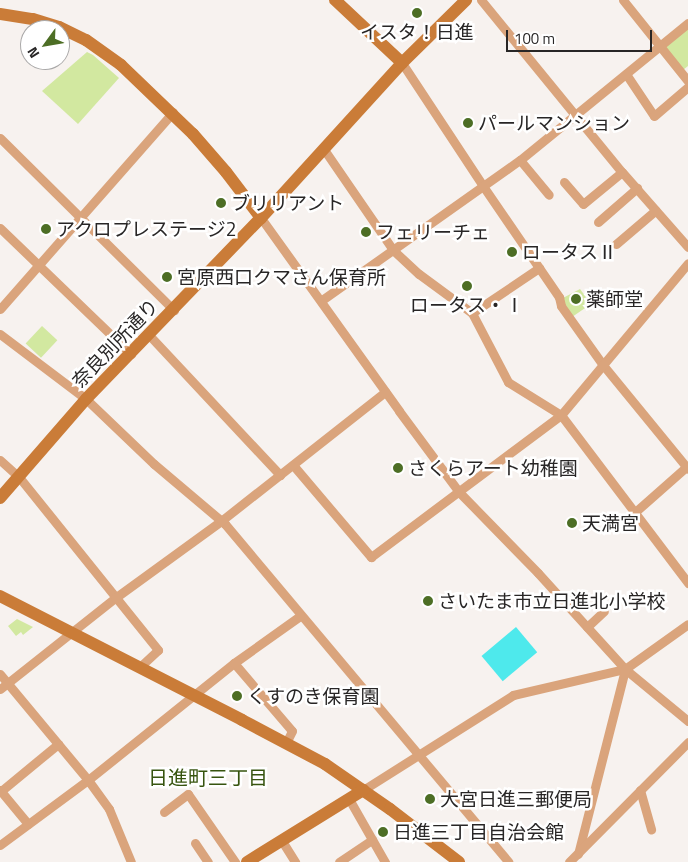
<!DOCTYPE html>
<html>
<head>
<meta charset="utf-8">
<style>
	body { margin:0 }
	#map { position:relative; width:688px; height:862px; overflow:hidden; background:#f7f2ef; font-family:"Titillium Web","Noto Sans JP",sans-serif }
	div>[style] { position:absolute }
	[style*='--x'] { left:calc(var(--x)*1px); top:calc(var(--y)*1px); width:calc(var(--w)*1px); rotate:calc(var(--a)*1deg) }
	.green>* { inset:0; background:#d2e8a0; transform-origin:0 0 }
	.water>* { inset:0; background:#4ee9ec; transform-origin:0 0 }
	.street>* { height:9px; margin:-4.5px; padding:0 4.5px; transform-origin:4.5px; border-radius:4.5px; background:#daa47c }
	.secondary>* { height:12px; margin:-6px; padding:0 6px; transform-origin:6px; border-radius:6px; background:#ca7c38 }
	.dots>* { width:14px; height:14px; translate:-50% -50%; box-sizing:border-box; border:2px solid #fff; border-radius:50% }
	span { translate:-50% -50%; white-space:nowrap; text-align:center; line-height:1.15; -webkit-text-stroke:5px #fff; paint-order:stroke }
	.poi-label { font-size:19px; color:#282626 }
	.left { translate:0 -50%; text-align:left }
	.street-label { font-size:19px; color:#282626 }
	.neighbourhood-label { font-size:20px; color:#37540f }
	.north { position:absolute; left:20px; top:20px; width:50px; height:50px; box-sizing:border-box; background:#fff; border:1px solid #a9a8a8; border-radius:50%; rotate:238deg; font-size:14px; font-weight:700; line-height:20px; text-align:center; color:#282626 }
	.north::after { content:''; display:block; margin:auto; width:18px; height:22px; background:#4d6e25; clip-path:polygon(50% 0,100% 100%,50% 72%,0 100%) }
	.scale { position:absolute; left:506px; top:30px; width:146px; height:22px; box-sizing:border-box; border:2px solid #282626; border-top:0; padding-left:6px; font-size:15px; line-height:18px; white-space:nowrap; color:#282626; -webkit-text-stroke:4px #fff; paint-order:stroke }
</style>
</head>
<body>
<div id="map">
	<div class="green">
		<div style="clip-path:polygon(688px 25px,688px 66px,683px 70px,664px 46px)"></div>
		<div style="clip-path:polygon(87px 52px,93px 55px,119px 78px,78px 124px,42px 91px)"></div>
		<div style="clip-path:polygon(580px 289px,591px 304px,572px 317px,561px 299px)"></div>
		<div style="left:42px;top:326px;width:21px;height:24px;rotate:43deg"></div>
		<div style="clip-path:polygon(17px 619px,33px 627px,23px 635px,21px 632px,16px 636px,8px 626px)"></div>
	</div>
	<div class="water">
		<div style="left:516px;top:627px;width:33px;height:45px;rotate:50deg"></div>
	</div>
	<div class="street">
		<div style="--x:481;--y:0;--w:222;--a:50.7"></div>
		<div style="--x:622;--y:172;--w:100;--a:48.7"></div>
		<div style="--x:623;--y:0;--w:104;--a:51.3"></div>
		<div style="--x:402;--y:63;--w:147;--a:56.6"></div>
		<div style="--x:483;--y:186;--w:135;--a:55.6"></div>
		<div style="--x:559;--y:297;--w:9;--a:77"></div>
		<div style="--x:561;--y:306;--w:72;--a:54.6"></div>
		<div style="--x:603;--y:365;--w:134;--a:50.7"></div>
		<div style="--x:626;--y:74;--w:50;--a:56.3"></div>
		<div style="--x:654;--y:116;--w:45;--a:-40.5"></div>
		<div style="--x:0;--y:138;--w:245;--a:44.7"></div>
		<div style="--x:323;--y:148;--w:124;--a:55.5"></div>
		<div style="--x:393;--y:250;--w:35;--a:43"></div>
		<div style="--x:419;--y:274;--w:66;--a:36.3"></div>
		<div style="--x:472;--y:313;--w:78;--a:62.4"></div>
		<div style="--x:508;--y:382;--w:62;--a:31.9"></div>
		<div style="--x:561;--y:415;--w:211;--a:52.9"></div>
		<div style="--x:520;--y:160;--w:45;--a:50.4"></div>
		<div style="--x:564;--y:182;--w:29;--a:49"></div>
		<div style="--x:583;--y:204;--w:50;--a:-39.4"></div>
		<div style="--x:261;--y:218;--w:237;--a:54.4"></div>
		<div style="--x:399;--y:411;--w:101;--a:53.5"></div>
		<div style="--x:459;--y:492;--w:113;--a:45.7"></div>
		<div style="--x:538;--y:573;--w:130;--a:47.8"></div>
		<div style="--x:625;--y:669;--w:82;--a:39.5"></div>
		<div style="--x:598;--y:222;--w:52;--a:-41.1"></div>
		<div style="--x:0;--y:228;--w:182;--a:43.9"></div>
		<div style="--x:616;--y:244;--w:52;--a:-40.4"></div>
		<div style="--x:322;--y:300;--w:242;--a:-35.3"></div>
		<div style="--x:520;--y:160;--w:217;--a:-39.2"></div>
		<div style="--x:0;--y:309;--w:262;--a:-48.7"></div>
		<div style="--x:472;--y:313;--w:81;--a:-33.9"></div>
		<div style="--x:0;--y:334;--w:108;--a:37.1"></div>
		<div style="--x:86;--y:399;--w:94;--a:43.7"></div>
		<div style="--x:154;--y:464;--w:93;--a:40.2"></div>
		<div style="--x:225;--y:524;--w:441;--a:50"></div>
		<div style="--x:149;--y:335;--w:192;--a:46.9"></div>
		<div style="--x:0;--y:460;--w:25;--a:42"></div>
		<div style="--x:19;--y:477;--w:222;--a:51.2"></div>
		<div style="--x:158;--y:650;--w:25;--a:137"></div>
		<div style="--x:293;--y:465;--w:121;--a:49.7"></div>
		<div style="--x:371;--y:557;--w:237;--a:-36.8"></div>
		<div style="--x:561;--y:415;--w:198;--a:-50.1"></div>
		<div style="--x:634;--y:513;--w:69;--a:-41.5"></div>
		<div style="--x:587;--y:627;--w:23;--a:-43"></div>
		<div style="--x:234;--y:663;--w:89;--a:49.5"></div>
		<div style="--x:292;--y:731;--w:13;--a:117"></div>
		<div style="--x:0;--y:674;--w:138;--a:50.3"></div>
		<div style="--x:88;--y:780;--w:36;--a:54"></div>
		<div style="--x:109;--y:809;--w:57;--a:67.5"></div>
		<div style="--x:0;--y:689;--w:147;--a:-38.4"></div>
		<div style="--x:115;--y:598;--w:131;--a:-36"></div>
		<div style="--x:221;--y:521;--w:209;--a:-38.2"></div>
		<div style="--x:0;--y:790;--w:44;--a:50.5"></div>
		<div style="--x:363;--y:790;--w:178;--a:-32.3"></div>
		<div style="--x:513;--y:695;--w:115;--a:-13.1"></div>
		<div style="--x:625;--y:669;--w:77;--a:-35.5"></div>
		<div style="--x:640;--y:790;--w:41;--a:74.2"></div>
		<div style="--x:1;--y:791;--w:74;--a:-39.5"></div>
		<div style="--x:349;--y:799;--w:73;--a:60.3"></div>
		<div style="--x:164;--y:812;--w:30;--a:-37"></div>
		<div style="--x:188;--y:794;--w:83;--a:55.3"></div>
		<div style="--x:282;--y:841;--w:25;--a:58"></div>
		<div style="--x:195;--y:843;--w:23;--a:56"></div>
		<div style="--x:0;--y:845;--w:109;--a:-36.5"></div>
		<div style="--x:88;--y:780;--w:187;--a:-38.7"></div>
		<div style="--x:234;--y:663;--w:81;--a:-35.5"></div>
		<div style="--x:578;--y:854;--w:191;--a:-75.7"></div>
		<div style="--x:339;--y:862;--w:40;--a:-34"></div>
		<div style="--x:569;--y:862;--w:169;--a:-45.2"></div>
	</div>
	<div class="secondary">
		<div style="--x:335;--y:0;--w:92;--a:43.2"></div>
		<div style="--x:0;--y:14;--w:33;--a:9"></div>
		<div style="--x:33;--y:19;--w:27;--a:17"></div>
		<div style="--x:59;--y:27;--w:30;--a:26"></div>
		<div style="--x:86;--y:40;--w:43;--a:35.5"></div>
		<div style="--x:121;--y:65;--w:100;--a:43.8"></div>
		<div style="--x:193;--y:134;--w:50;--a:49"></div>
		<div style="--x:226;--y:172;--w:58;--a:52.7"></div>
		<div style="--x:0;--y:498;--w:131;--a:-49"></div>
		<div style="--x:86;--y:399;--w:252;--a:-46"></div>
		<div style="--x:261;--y:218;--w:210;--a:-47.7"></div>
		<div style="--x:402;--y:63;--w:90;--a:-44.5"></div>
		<div style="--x:0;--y:596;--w:272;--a:27.1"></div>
		<div style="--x:242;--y:720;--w:94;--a:27.9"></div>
		<div style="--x:325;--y:764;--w:79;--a:34.7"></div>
		<div style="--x:390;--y:809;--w:87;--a:37.5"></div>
		<div style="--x:247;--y:862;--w:137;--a:-31.8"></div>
	</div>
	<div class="dots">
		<div style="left:417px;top:13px;background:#4d6e25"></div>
		<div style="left:468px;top:123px;background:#4d6e25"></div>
		<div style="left:221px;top:203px;background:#4d6e25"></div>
		<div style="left:46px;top:229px;background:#4d6e25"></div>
		<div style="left:366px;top:232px;background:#4d6e25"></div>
		<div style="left:512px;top:252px;background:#4d6e25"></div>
		<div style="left:167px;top:277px;background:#4d6e25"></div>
		<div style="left:467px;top:286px;background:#4d6e25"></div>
		<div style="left:576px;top:299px;background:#4d6e25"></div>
		<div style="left:398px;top:468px;background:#4d6e25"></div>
		<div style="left:572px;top:523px;background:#4d6e25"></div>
		<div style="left:428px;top:601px;background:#4d6e25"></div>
		<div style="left:237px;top:696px;background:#4d6e25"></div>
		<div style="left:430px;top:799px;background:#4d6e25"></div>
		<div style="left:383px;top:832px;background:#4d6e25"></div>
	</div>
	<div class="poi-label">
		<span style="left:417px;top:32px">イスタ！日進</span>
		<span class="left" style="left:478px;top:123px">パールマンション</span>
		<span class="left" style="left:231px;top:203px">ブリリアント</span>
		<span class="left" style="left:56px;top:229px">アクロプレステージ2</span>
		<span class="left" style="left:376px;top:232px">フェリーチェ</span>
		<span class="left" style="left:522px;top:252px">ロータスⅡ</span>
		<span class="left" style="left:177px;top:277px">宮原西口クマさん保育所</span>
		<span class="left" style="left:586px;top:299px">薬師堂</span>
		<span style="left:467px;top:305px">ロータス・Ⅰ</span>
		<span class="left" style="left:408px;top:468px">さくらアート幼稚園</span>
		<span class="left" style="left:582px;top:523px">天満宮</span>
		<span class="left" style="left:438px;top:601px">さいたま市立日進北小学校</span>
		<span class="left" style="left:247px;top:696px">くすのき保育園</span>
		<span class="left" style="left:440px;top:799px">大宮日進三郵便局</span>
		<span class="left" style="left:393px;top:832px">日進三丁目自治会館</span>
	</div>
	<div class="street-label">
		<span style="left:115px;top:343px;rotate:-46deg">奈良別所通り</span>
	</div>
	<div class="neighbourhood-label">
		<span style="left:208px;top:777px">日進町三丁目</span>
	</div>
	<div class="north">N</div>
	<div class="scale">100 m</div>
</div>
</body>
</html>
